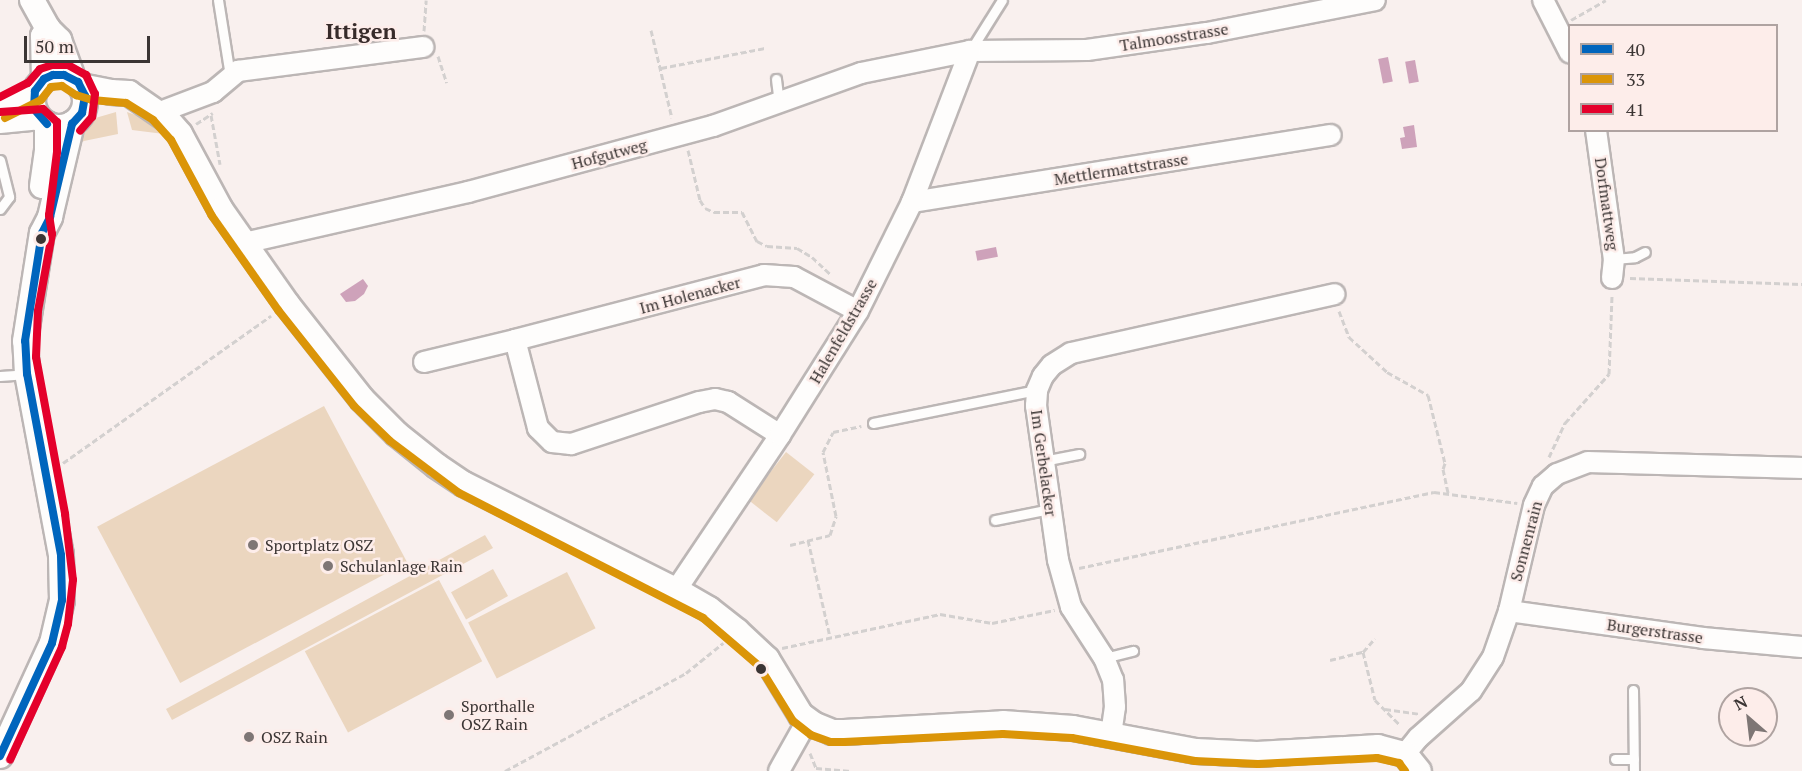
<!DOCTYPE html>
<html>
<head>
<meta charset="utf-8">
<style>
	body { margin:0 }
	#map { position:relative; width:1802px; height:771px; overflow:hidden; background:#f9f0ee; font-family:"PT Serif",serif }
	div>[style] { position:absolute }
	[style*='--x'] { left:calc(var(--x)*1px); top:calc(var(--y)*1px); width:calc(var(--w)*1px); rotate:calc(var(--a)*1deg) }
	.green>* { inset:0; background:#ebd6bf; transform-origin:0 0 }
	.water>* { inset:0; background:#cea2ba; transform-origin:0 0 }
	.path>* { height:3px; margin-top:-1.5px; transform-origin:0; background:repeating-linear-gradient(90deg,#d3d0cf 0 6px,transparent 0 9px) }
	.roads { filter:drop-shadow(2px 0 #bcb6b5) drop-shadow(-2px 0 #bcb6b5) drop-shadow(0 2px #bcb6b5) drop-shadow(0 -2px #bcb6b5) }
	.service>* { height:9px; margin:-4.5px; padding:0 4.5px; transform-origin:4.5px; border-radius:4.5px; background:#fefdfc }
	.minor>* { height:20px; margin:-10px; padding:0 10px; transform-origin:10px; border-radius:10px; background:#fefdfc }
	.tertiary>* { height:24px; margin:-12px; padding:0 12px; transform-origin:12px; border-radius:12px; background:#fefdfc }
	.tertiary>.ring { margin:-12px; padding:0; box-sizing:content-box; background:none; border:24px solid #fefdfc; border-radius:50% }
	.bus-1>* { height:8px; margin:-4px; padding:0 4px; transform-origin:4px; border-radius:4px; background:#0065bd }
	.bus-2>* { height:8px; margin:-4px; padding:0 4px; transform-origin:4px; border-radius:4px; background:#db9508 }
	.bus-3>* { height:8px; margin:-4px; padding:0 4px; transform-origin:4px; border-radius:4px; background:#e4002b }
	.dots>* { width:16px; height:16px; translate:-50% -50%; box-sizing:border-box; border:3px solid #fdedea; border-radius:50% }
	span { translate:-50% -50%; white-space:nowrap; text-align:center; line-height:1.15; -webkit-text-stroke:5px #fdedea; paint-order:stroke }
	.street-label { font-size:16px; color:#3b3534 }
	.poi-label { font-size:16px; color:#3b3534 }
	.left { translate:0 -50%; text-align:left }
	.district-label { font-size:22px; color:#372b2a; font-weight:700 }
	.legend { position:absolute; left:1568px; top:24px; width:210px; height:108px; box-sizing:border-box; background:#fdedea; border:2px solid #afa3a1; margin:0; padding:8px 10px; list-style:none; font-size:18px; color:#3b3534 }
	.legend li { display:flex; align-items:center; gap:12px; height:30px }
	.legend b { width:30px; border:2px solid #afa3a1 }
	.north { position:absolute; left:1718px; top:687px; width:60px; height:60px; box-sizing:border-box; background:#fdedea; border:2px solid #afa3a1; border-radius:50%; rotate:332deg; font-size:16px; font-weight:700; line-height:24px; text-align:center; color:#3b3534 }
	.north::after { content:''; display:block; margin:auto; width:21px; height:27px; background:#7e7675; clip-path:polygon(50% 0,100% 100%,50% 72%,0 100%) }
	.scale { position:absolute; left:24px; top:36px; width:126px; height:27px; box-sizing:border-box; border:3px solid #3b3534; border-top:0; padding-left:8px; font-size:18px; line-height:21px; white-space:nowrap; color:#3b3534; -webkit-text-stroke:4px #fdedea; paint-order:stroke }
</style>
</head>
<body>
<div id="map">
	<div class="green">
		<div style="clip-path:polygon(116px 112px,118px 134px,84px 141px,74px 146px,83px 127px,92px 119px)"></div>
		<div style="clip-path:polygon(127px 112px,147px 119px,164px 134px,132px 130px)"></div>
		<div style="left:324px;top:406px;width:177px;height:257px;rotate:62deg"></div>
		<div style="left:786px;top:452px;width:36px;height:61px;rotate:38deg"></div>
		<div style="clip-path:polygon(485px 535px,493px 548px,172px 720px,166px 709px)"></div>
		<div style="left:493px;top:569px;width:31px;height:48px;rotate:61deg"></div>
		<div style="left:567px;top:572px;width:63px;height:111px;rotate:63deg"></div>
		<div style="left:439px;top:580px;width:92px;height:152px;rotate:62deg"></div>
	</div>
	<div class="water">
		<div style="left:1388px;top:57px;width:25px;height:10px;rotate:79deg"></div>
		<div style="left:1415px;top:60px;width:22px;height:10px;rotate:80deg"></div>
		<div style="clip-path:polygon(1414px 125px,1417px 147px,1402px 149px,1400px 138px,1405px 137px,1403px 127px)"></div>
		<div style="left:996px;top:247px;width:10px;height:21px;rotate:79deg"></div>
		<div style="clip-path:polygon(363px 279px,368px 286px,364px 294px,355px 301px,346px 302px,340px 294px)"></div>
	</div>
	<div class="path">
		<div style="--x:1571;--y:20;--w:40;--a:-29.7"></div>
		<div style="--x:651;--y:30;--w:90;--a:76.6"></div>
		<div style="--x:424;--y:31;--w:31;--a:-86"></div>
		<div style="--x:438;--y:56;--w:28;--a:72"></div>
		<div style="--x:661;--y:68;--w:106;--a:-10.9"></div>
		<div style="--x:211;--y:115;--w:50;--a:79.6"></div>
		<div style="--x:196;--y:124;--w:20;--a:-33"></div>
		<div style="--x:688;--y:150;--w:51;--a:76.5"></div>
		<div style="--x:700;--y:200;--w:9;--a:58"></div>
		<div style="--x:705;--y:208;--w:10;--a:24"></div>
		<div style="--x:714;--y:212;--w:28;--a:0"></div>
		<div style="--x:742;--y:212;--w:33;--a:63"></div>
		<div style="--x:757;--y:241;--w:11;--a:27"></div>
		<div style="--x:767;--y:246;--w:30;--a:4"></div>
		<div style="--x:797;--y:248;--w:17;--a:31"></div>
		<div style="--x:812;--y:257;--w:26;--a:43"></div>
		<div style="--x:1630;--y:278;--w:172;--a:2"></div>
		<div style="--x:1339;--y:311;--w:28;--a:69"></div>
		<div style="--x:1349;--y:337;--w:52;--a:42.6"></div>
		<div style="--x:1387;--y:372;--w:47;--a:29.3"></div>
		<div style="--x:1428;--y:395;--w:70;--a:76"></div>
		<div style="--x:1445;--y:463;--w:6;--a:108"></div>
		<div style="--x:1443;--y:469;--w:24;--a:78"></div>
		<div style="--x:1549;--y:457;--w:38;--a:-65"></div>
		<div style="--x:1565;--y:423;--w:66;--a:-48.1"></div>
		<div style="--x:1609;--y:374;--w:78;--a:-87.8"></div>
		<div style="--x:63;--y:463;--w:255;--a:-35.3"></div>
		<div style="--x:808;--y:540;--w:99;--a:77.2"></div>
		<div style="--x:790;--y:545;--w:41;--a:-14"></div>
		<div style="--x:830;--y:535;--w:20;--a:-72"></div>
		<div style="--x:836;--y:516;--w:65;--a:-101.5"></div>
		<div style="--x:823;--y:452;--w:22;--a:-63"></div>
		<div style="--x:833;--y:432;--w:29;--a:-12"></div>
		<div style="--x:1079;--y:568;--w:363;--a:-12.1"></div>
		<div style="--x:1434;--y:492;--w:84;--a:7.5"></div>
		<div style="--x:782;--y:648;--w:162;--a:-12.1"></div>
		<div style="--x:940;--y:614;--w:53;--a:9.8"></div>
		<div style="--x:992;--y:623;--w:64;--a:-11.7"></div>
		<div style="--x:1363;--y:652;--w:18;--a:-49"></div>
		<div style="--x:1330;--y:660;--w:34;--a:-14"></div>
		<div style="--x:1363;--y:652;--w:49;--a:76"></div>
		<div style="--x:1375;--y:700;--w:34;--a:45"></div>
		<div style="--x:1385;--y:709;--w:35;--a:8"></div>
		<div style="--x:810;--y:753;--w:16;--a:68"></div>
		<div style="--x:816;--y:768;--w:35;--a:5"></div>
		<div style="--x:505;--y:771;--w:206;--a:-28.4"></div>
		<div style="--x:686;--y:673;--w:48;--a:-39"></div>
	</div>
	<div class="roads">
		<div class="service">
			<div style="--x:218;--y:0;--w:77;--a:81"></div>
			<div style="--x:970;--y:51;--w:60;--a:-57.9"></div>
			<div style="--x:776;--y:79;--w:23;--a:83"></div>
			<div style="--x:0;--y:160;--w:38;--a:76"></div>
			<div style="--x:9;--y:197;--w:15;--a:127"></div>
			<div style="--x:1614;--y:259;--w:21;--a:-5"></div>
			<div style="--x:1635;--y:257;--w:11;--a:-27"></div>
			<div style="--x:0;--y:376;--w:27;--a:-4"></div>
			<div style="--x:873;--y:423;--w:167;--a:-11.4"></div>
			<div style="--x:1043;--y:461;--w:37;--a:-11"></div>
			<div style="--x:995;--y:520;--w:56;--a:-11.3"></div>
			<div style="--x:1104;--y:658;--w:30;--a:-14"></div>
			<div style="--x:1633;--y:690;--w:81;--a:89.3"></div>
			<div style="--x:1615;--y:759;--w:19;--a:0"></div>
		</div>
		<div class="minor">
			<div style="--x:1543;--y:0;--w:59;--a:63"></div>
			<div style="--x:0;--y:109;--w:39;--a:-27"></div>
			<div style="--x:160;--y:112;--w:57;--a:-20.7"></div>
			<div style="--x:213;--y:92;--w:33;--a:-40"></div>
			<div style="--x:238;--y:71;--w:187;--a:-7.4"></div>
			<div style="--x:0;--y:123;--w:41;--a:-5.6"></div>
			<div style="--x:1596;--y:130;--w:130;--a:82.1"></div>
			<div style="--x:1614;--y:259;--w:19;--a:96"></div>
			<div style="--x:912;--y:202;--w:424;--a:-9.1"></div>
			<div style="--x:244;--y:243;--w:230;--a:-12.8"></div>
			<div style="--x:468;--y:192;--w:254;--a:-15.1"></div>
			<div style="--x:713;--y:126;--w:157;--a:-19.7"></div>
			<div style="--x:861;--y:73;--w:111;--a:-11.4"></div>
			<div style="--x:970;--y:51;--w:117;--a:-0.5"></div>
			<div style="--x:1087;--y:50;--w:121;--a:-8.1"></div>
			<div style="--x:1207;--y:33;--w:171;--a:-11.1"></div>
			<div style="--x:424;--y:362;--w:94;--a:-13.6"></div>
			<div style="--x:780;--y:435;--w:62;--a:-147.6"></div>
			<div style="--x:728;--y:402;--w:13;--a:-167"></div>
			<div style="--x:715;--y:399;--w:16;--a:169"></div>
			<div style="--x:699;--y:402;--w:135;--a:161.8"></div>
			<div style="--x:571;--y:444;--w:19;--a:-174"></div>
			<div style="--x:552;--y:442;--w:20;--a:-135"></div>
			<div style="--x:538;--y:428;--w:91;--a:-104.6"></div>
			<div style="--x:515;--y:340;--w:257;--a:-14.6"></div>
			<div style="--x:764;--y:275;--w:30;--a:4"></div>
			<div style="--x:794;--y:277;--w:72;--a:28"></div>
			<div style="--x:676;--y:590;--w:187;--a:-56.1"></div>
			<div style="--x:780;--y:435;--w:146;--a:-57.8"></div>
			<div style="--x:858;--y:311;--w:122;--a:-63.6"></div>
			<div style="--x:912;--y:202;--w:162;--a:-69"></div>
			<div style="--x:1509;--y:611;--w:196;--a:7.9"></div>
			<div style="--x:1703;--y:638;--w:99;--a:5.2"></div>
			<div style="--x:1111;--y:735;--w:28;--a:-82"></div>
			<div style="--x:1115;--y:707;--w:27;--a:-94"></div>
			<div style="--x:1113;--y:680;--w:24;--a:-112"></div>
			<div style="--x:1104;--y:658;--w:61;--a:-122.9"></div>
			<div style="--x:1071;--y:607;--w:49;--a:-105.5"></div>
			<div style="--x:1058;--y:560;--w:156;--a:-98.1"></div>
			<div style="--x:1036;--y:406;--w:16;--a:-86"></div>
			<div style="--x:1037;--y:390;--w:15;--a:-67"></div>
			<div style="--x:1043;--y:376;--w:14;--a:-51"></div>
			<div style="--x:1052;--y:365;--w:22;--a:-32"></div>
			<div style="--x:1071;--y:353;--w:270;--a:-12.6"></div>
			<div style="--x:1405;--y:754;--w:21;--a:-51"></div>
			<div style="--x:1418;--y:738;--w:71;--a:-41.6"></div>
			<div style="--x:1471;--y:691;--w:40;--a:-57.1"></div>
			<div style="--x:1493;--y:657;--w:49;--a:-70.8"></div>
			<div style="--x:1509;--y:611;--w:109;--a:-76.7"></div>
			<div style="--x:1534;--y:505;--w:21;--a:-65"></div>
			<div style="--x:1543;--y:486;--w:18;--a:-41"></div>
			<div style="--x:1557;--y:474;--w:33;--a:-21"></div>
			<div style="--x:1588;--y:462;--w:214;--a:1.6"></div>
			<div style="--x:779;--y:771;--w:57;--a:-60.8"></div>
		</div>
		<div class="tertiary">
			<div style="--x:32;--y:0;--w:33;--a:61"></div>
			<div style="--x:48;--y:29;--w:16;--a:45"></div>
			<div style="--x:59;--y:40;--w:40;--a:69.8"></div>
			<div class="ring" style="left:33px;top:75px;width:28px;height:28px"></div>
			<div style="--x:44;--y:79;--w:43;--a:-91.3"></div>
			<div style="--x:43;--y:36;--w:9;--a:-54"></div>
			<div style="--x:81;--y:86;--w:31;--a:11"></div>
			<div style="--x:111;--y:92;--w:18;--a:3"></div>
			<div style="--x:129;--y:93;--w:47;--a:34.7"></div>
			<div style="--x:168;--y:120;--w:18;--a:49"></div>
			<div style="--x:180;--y:134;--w:86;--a:61.7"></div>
			<div style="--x:221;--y:210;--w:115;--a:54.9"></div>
			<div style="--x:287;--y:304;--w:121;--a:51.7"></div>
			<div style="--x:362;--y:399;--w:49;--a:45"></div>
			<div style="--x:397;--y:434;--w:51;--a:38.7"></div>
			<div style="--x:437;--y:466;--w:32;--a:34"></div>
			<div style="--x:464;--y:484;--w:237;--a:26.6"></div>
			<div style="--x:676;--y:590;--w:38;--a:30"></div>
			<div style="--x:709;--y:609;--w:36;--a:38"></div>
			<div style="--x:737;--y:631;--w:41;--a:43"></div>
			<div style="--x:767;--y:659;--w:66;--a:58.7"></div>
			<div style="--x:801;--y:715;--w:17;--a:36"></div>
			<div style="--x:815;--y:725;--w:18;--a:22"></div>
			<div style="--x:832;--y:732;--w:12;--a:0"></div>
			<div style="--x:844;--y:732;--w:159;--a:-3.2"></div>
			<div style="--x:1003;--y:723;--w:70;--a:4.1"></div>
			<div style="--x:1073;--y:728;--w:125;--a:10.6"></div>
			<div style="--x:1196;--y:751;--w:61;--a:2.8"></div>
			<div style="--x:1257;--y:754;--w:121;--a:-3.3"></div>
			<div style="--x:1378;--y:747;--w:28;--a:15"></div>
			<div style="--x:1405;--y:754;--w:22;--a:51"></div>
			<div style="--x:42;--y:186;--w:35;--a:-82"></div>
			<div style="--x:47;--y:151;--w:27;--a:-90"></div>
			<div style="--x:0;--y:756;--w:124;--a:-65.3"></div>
			<div style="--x:52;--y:643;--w:44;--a:-76.9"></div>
			<div style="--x:62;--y:600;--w:45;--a:-91.3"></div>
			<div style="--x:61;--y:555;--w:184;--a:-100.6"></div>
			<div style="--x:27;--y:374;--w:33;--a:-93"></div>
			<div style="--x:25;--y:341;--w:109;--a:-81.1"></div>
			<div style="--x:42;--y:233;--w:18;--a:-63"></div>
			<div style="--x:50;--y:217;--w:96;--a:-76.7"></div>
		</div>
	</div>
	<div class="bus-1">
		<div style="--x:47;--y:124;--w:20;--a:-131"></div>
		<div style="--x:34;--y:109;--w:18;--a:-87"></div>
		<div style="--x:35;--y:91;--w:15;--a:-53"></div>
		<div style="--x:44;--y:79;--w:10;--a:-24"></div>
		<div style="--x:53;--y:75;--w:11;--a:0"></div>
		<div style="--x:64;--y:75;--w:16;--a:27"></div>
		<div style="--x:78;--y:82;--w:16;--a:63"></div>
		<div style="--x:85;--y:96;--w:17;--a:100"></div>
		<div style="--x:82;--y:113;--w:15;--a:132"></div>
		<div style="--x:0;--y:756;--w:124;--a:-65.3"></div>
		<div style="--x:52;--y:643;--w:44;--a:-76.9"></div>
		<div style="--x:62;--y:600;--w:45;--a:-91.3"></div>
		<div style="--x:61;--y:555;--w:184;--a:-100.6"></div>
		<div style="--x:27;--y:374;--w:33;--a:-93"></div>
		<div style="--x:25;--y:341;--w:109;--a:-81.1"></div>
		<div style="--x:42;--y:233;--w:18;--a:-63"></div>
		<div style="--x:50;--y:217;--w:96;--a:-76.7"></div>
	</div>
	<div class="bus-2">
		<div style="--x:5;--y:118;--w:40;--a:-26.6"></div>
		<div style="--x:41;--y:100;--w:16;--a:-52"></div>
		<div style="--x:51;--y:87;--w:11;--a:-5"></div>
		<div style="--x:62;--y:86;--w:17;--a:33"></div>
		<div style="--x:76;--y:95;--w:17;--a:17"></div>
		<div style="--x:92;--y:100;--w:34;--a:5"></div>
		<div style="--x:126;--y:103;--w:32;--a:32"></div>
		<div style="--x:153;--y:120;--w:27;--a:48"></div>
		<div style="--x:171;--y:140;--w:86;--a:61.7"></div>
		<div style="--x:212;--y:216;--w:115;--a:54.9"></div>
		<div style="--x:278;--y:310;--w:122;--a:51.6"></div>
		<div style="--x:354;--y:406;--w:50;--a:44.2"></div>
		<div style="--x:390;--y:441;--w:86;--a:37"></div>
		<div style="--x:459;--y:493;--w:274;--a:27.1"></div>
		<div style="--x:703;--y:618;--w:74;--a:40.6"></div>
		<div style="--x:759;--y:666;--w:65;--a:58.3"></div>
		<div style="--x:793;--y:721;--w:23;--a:38"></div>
		<div style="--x:811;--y:735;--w:20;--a:20"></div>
		<div style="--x:830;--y:742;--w:14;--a:0"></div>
		<div style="--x:844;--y:742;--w:159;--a:-2.9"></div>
		<div style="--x:1003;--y:734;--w:69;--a:3.3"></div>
		<div style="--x:1072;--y:738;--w:125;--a:10.6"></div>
		<div style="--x:1195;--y:761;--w:63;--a:2.7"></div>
		<div style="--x:1258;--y:764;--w:119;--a:-2.9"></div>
		<div style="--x:1377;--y:758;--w:23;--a:13"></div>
		<div style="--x:1399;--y:763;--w:10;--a:53"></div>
	</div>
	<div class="bus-3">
		<div style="--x:0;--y:97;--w:31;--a:-27"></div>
		<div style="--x:28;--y:83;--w:18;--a:-49"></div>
		<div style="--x:40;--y:69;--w:13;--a:-18"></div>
		<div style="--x:52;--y:65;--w:16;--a:0"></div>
		<div style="--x:68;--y:65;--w:21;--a:29"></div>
		<div style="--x:86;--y:75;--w:21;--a:65"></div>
		<div style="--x:95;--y:94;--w:23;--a:97"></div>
		<div style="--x:92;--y:117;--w:18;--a:131"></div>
		<div style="--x:0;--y:112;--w:43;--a:-4"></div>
		<div style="--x:43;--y:109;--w:19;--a:43"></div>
		<div style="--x:57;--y:122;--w:30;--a:90"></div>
		<div style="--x:57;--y:152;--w:64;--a:97.2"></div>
		<div style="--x:49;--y:215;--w:19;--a:81"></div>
		<div style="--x:52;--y:234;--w:78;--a:100.3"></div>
		<div style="--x:38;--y:311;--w:46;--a:92.5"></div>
		<div style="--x:36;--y:357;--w:160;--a:79.5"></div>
		<div style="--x:65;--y:514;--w:66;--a:83.1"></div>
		<div style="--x:73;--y:580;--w:44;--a:96.5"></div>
		<div style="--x:68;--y:624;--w:24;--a:105"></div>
		<div style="--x:62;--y:647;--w:124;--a:114.7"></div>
	</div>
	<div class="dots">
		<div style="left:41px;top:239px;background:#3b3534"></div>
		<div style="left:253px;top:545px;background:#7e7675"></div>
		<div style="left:328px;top:566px;background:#7e7675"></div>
		<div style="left:761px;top:669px;background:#3b3534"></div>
		<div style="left:449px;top:715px;background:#7e7675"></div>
		<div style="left:249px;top:737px;background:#7e7675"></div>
	</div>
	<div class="street-label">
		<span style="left:1174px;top:37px;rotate:-9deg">Talmoosstrasse</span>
		<span style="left:609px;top:154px;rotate:-15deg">Hofgutweg</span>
		<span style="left:1121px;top:169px;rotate:-9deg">Mettlermattstrasse</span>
		<span style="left:1607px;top:204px;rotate:82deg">Dorfmattweg</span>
		<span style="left:690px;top:295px;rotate:-15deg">Im Holenacker</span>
		<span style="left:843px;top:331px;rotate:-60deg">Halenfeldstrasse</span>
		<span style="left:1044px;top:463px;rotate:82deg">Im Gerbelacker</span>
		<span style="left:1526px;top:541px;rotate:-75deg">Sonnenrain</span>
		<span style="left:1655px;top:631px;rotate:8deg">Burgerstrasse</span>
	</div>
	<div class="poi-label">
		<span class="left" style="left:265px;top:545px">Sportplatz OSZ</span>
		<span class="left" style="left:340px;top:566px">Schulanlage Rain</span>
		<span class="left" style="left:461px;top:715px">Sporthalle<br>OSZ Rain</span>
		<span class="left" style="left:261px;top:737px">OSZ Rain</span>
	</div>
	<div class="district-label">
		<span style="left:361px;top:31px">Ittigen</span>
	</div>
	<ul class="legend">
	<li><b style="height:8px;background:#0065bd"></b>40</li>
	<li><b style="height:8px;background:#db9508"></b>33</li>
	<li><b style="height:8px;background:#e4002b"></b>41</li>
	</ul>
	<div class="north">N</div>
	<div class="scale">50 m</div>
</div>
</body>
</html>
